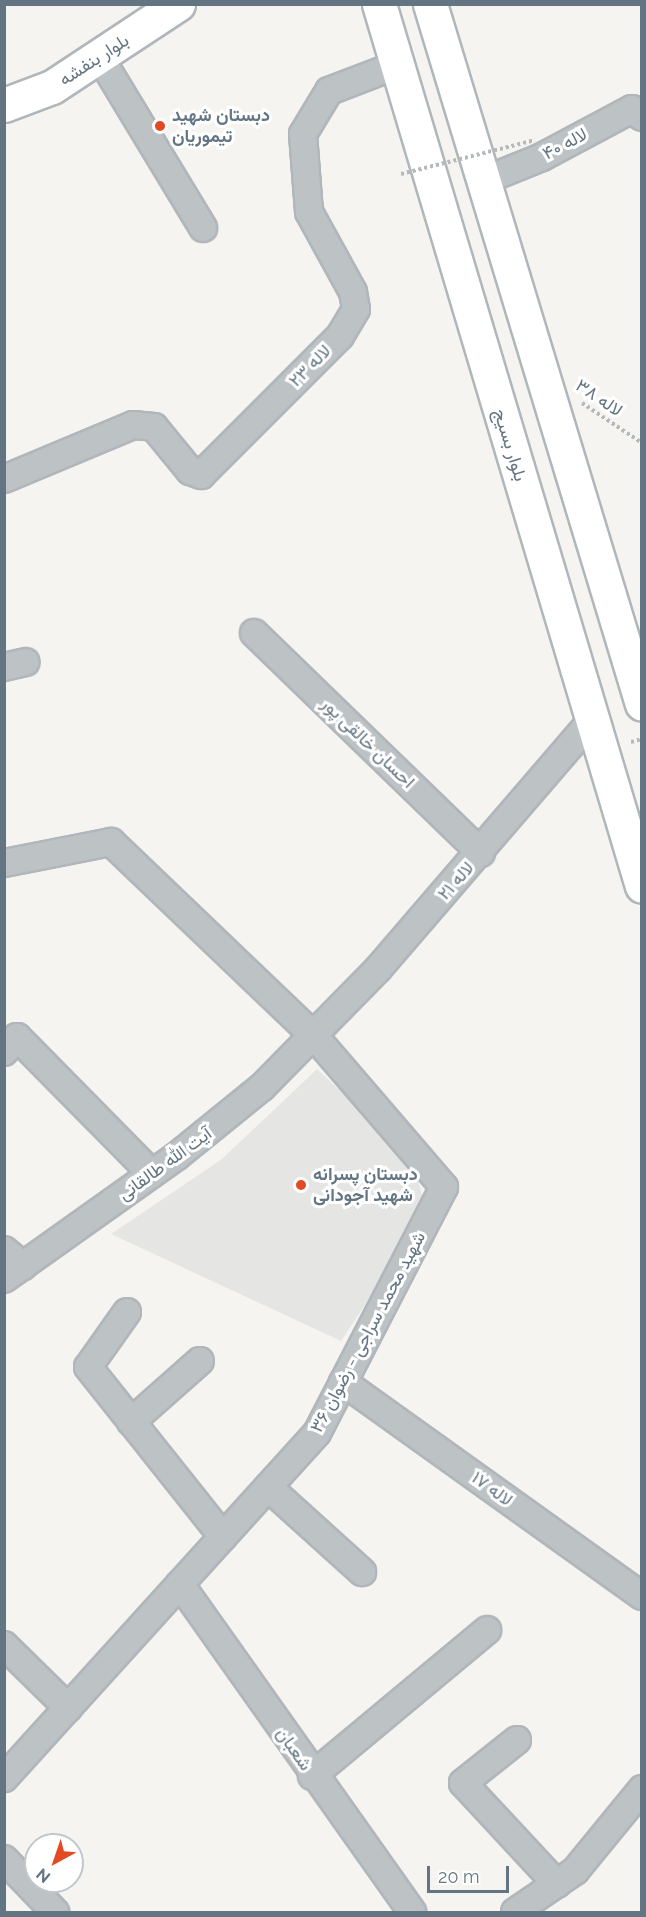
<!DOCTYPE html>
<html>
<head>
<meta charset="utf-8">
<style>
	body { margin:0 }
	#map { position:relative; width:646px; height:1917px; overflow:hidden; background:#f5f4f0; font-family:Raleway,Vazirmatn,sans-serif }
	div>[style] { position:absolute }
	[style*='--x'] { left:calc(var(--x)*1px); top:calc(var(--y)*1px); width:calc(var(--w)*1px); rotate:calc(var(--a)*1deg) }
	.built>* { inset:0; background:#e5e6e4 }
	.path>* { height:4px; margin-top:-2px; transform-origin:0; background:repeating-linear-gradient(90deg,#b5b9bc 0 3px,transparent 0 6px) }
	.roads { filter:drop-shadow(2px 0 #b0b6ba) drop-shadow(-2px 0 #b0b6ba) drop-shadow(0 2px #b0b6ba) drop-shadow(0 -2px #b0b6ba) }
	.street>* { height:26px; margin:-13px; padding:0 13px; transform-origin:13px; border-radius:13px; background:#bdc2c5 }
	.secondary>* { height:33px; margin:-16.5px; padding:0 16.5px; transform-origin:16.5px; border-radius:16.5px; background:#fff }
	.primary>* { height:33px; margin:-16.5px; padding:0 16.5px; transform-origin:16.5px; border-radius:16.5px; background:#fff }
	.path-bridge>* { height:4px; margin-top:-2px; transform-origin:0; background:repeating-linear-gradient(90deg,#b5b9bc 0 3px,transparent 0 6px) }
	.dots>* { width:16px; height:16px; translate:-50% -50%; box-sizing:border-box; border:3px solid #fff; border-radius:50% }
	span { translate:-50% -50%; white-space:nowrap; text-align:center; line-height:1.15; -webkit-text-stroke:6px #fff; paint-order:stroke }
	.street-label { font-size:18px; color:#637582 }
	.poi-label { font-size:18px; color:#637582; font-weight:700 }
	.left { translate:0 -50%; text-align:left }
	.frame { position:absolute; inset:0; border:6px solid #637582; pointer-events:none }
	.north { position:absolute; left:24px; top:1833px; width:60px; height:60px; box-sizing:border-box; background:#fff; border:2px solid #c1c8cd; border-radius:50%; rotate:220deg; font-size:16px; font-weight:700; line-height:24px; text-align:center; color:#637582 }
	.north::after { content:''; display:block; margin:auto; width:21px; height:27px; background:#e34922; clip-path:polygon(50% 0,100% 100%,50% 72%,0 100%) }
	.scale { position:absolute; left:427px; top:1866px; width:82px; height:27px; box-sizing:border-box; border:3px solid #637582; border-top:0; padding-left:8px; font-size:18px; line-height:21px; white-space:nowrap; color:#637582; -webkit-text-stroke:4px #fff; paint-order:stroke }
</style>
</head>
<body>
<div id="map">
	<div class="built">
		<div style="clip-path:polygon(317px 1069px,411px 1156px,427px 1212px,341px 1341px,111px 1234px,222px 1159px)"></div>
	</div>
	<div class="path">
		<div style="--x:582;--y:403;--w:72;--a:33.7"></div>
		<div style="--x:631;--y:742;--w:11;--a:-15"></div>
	</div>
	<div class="roads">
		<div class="street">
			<div style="--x:99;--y:56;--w:201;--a:58.8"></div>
			<div style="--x:483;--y:181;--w:64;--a:-22.1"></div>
			<div style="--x:542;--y:157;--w:102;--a:-28.1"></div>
			<div style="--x:632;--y:109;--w:13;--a:39"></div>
			<div style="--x:4;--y:479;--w:140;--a:-22.7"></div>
			<div style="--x:133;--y:425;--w:21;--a:5"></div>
			<div style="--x:154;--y:427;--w:57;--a:50.7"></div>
			<div style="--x:190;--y:471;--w:12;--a:20"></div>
			<div style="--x:201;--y:475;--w:197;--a:-45"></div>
			<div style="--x:340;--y:336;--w:31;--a:-59"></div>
			<div style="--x:356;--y:309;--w:17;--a:-100"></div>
			<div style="--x:353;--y:292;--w:91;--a:-118.8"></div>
			<div style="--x:309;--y:212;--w:78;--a:-94.4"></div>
			<div style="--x:303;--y:134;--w:50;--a:-58.8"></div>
			<div style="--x:329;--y:91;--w:73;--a:-20.9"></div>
			<div style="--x:254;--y:633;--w:316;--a:44.1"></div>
			<div style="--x:4;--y:667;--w:22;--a:-13"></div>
			<div style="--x:4;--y:863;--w:109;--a:-11.1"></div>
			<div style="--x:111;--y:842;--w:282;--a:43.7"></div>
			<div style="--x:315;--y:1037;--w:198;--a:49.3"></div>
			<div style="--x:444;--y:1187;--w:277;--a:117.3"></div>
			<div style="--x:317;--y:1433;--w:466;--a:132.2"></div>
			<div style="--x:4;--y:1052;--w:20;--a:-49"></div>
			<div style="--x:17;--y:1037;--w:192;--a:45.4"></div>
			<div style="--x:4;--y:1250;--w:25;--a:40"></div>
			<div style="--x:4;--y:1279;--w:212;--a:-35.4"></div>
			<div style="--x:177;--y:1156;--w:109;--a:-39.1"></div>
			<div style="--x:262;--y:1087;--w:165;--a:-45.5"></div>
			<div style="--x:378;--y:969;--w:328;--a:-49.3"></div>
			<div style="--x:127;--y:1312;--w:67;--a:125.3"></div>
			<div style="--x:88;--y:1367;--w:217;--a:51.5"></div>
			<div style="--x:343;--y:1382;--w:368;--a:35.6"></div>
			<div style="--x:131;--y:1422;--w:92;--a:-41.5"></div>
			<div style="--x:268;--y:1487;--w:127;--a:42.1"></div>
			<div style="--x:180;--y:1584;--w:402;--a:54.7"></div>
			<div style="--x:4;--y:1645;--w:90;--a:44.5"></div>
			<div style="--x:517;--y:1740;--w:69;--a:141.5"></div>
			<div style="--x:463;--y:1783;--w:138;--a:47.1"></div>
			<div style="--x:312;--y:1776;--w:228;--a:-39.8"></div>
			<div style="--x:4;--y:1859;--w:74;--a:46.1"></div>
			<div style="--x:515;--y:1912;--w:73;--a:-34.3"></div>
			<div style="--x:575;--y:1871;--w:106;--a:-50.7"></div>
		</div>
		<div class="secondary">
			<div style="--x:4;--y:105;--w:51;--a:-20.6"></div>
			<div style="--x:52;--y:87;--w:151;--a:-33.4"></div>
		</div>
		<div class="primary">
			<div style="--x:379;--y:4;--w:920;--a:73.4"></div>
			<div style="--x:430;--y:4;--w:731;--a:73.15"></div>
		</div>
	</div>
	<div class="path-bridge">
		<div style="--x:401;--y:174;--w:138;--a:-14.2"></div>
	</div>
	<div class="dots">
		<div style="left:160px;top:126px;background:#e34922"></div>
		<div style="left:301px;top:1185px;background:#e34922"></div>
	</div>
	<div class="street-label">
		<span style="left:94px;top:60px;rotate:-33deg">بلوار بنفشه</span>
		<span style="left:565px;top:144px;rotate:-28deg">لاله ۴۰</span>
		<span style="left:310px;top:366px;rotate:-45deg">لاله ۲۳</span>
		<span style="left:599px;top:398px;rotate:34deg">لاله ۳۸</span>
		<span style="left:510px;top:445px;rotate:73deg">بلوار بسیج</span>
		<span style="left:368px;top:743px;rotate:44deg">احسان خالقی پور</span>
		<span style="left:456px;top:881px;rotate:-48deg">لاله ۲۱</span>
		<span style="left:165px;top:1164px;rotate:-36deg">آیت الله طالقانی</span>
		<span style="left:368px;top:1332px;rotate:-62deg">شهید محمد سراجی - رضوان ۳۶</span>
		<span style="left:492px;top:1489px;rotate:36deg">لاله ۱۷</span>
		<span style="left:294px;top:1749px;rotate:55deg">شعبان</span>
	</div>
	<div class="poi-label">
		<span class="left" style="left:172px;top:126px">دبستان شهید<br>تیموریان</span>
		<span class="left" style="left:313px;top:1185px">دبستان پسرانه<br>شهید آجودانی</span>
	</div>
	<div class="frame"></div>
	<div class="north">N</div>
	<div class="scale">20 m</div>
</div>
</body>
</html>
